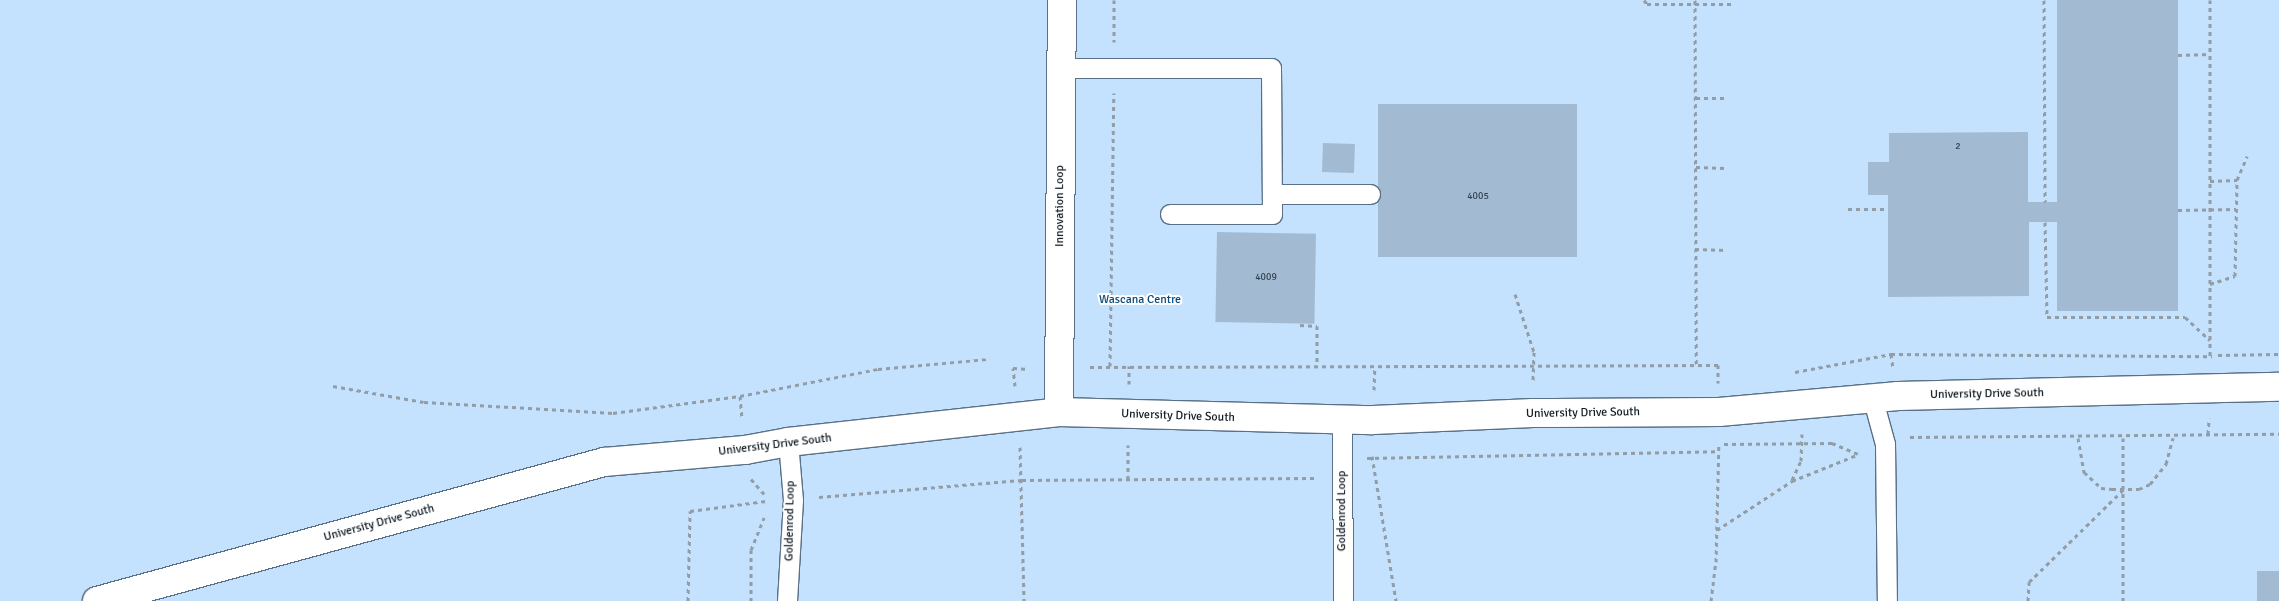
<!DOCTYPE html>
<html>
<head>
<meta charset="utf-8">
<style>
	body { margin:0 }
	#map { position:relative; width:2279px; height:601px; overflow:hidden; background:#eaf5ff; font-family:Signika,sans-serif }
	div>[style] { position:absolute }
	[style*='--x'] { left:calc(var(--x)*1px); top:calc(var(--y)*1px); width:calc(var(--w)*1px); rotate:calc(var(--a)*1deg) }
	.green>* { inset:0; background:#c4e1fd; transform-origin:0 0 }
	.building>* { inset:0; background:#a2bbd3; transform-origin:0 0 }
	.path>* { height:3px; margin-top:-1.5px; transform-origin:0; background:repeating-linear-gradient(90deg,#929da6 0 4px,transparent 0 8px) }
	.roads { filter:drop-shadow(1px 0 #597086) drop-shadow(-1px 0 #597086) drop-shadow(0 1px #597086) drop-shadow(0 -1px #597086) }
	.lane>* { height:19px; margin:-9.5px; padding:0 9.5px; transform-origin:9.5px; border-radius:9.5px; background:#fff }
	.street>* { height:28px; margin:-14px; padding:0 14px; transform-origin:14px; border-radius:14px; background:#fff }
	span { translate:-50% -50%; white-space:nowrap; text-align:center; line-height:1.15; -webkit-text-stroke:4px #fff; paint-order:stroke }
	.number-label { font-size:10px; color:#374450 }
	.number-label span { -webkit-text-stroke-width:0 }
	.street-label { font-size:12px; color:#131d25 }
	.park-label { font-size:12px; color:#0a4a79 }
</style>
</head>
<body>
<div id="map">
	<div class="green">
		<div style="left:0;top:0;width:2279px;height:601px"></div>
	</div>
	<div class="building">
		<div style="clip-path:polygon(2057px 0,2178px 0,2178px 311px,2057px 311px,2057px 222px,2029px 222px,2029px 296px,1888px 297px,1888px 195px,1868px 195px,1868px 162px,1889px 162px,1889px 133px,2028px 132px,2028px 202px,2057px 202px)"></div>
		<div style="left:1378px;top:104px;width:199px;height:153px"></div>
		<div style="left:1323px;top:143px;width:32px;height:29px;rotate:2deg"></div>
		<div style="left:1217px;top:232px;width:99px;height:90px;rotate:1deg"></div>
		<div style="left:2257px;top:571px;width:22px;height:30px"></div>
	</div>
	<div class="path">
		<div style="--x:1114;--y:0;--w:42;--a:90"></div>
		<div style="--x:1644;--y:0;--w:5;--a:53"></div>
		<div style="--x:1647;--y:4;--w:84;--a:0"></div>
		<div style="--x:1695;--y:0;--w:364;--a:89.8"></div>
		<div style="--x:2044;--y:0;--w:202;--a:89.7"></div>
		<div style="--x:2210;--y:0;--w:357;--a:90"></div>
		<div style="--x:2178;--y:55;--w:32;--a:-2"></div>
		<div style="--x:1696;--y:98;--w:32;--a:0"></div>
		<div style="--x:1696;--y:167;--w:29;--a:2"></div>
		<div style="--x:2210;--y:181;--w:27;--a:-2"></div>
		<div style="--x:1848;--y:209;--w:40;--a:0"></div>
		<div style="--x:2178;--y:210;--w:58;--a:-1"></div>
		<div style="--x:2045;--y:222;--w:95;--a:88.8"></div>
		<div style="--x:2047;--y:317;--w:138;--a:0"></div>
		<div style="--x:2185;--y:317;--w:34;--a:43"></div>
		<div style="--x:1695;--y:249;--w:31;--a:2"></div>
		<div style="--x:2210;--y:284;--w:26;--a:-18"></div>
		<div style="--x:2235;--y:276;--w:96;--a:-88.8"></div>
		<div style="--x:2237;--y:180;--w:26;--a:-67"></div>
		<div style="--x:1515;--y:294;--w:61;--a:71.9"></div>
		<div style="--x:1534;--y:352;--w:31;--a:92"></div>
		<div style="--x:1300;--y:325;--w:17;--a:3"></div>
		<div style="--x:1317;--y:326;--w:39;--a:90"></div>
		<div style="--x:1891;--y:354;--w:14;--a:82"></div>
		<div style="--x:2218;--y:355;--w:61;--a:-0.9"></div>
		<div style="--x:1110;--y:366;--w:273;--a:-89.2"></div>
		<div style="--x:1090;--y:367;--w:628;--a:-0.18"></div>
		<div style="--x:1718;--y:365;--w:18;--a:90"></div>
		<div style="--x:1795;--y:372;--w:98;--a:-10.6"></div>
		<div style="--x:1891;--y:354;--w:321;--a:0.4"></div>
		<div style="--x:1129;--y:384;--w:18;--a:-90"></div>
		<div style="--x:333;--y:386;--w:92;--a:10"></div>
		<div style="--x:424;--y:402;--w:189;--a:3.3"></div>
		<div style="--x:613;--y:413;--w:128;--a:-7.6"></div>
		<div style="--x:740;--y:396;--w:141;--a:-11.1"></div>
		<div style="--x:878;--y:369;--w:109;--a:-5.2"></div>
		<div style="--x:1015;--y:386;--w:18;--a:-96"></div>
		<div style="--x:1013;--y:368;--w:16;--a:4"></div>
		<div style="--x:1374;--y:390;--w:23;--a:-88"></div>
		<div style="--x:740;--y:396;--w:23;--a:85"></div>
		<div style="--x:2208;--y:434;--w:16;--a:-86"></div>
		<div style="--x:1910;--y:437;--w:369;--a:-0.5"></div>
		<div style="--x:2078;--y:438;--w:35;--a:80"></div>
		<div style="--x:2084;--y:472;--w:23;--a:43"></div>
		<div style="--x:2101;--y:488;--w:11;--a:5"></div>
		<div style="--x:2112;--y:489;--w:27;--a:0"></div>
		<div style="--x:2139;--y:489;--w:12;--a:-24"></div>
		<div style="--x:2150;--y:484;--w:26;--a:-51"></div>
		<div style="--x:2166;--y:464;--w:27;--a:-75"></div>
		<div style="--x:2123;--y:438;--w:163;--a:90"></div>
		<div style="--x:1724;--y:444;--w:108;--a:-0.5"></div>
		<div style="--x:1832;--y:443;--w:28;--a:23"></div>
		<div style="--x:1020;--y:447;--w:154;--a:88.5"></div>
		<div style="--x:1372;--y:456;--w:147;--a:80.6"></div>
		<div style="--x:1367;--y:458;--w:351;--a:-1.1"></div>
		<div style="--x:751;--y:479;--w:21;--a:49"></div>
		<div style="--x:1128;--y:479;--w:34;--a:-90"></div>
		<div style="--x:1792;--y:480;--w:21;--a:-65"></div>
		<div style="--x:1801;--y:461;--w:27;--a:-88"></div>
		<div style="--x:819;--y:497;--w:204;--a:-4.8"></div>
		<div style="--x:1022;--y:480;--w:295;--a:-0.4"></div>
		<div style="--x:1717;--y:530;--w:90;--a:-33.2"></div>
		<div style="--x:1792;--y:481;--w:72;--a:-21.9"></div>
		<div style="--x:688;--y:601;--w:90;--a:-88.7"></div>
		<div style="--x:690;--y:511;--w:77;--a:-7.5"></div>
		<div style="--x:751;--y:601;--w:51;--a:-90"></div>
		<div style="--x:751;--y:550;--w:35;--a:-68"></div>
		<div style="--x:1711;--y:601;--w:39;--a:-83"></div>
		<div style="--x:1716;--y:562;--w:119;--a:-88.6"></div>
		<div style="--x:2028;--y:601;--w:19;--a:-87"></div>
		<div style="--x:2029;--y:582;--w:133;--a:-44.4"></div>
	</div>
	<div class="roads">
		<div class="lane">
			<div style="--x:1061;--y:68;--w:210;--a:0"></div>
			<div style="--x:1271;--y:68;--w:146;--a:89.6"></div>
			<div style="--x:1272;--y:214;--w:102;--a:180"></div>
			<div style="--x:1272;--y:194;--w:98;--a:0"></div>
			<div style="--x:1873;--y:400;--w:46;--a:74.7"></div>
			<div style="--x:1885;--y:444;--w:157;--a:89.3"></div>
			<div style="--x:1342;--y:420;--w:181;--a:89.7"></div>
			<div style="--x:787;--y:601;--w:101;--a:-86.6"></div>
			<div style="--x:793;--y:500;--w:58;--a:-94.9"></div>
		</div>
		<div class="street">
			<div style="--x:1059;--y:412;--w:412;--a:-89.6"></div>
			<div style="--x:97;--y:601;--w:526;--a:-15.33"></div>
			<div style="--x:604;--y:462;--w:142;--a:-4.9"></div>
			<div style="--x:745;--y:450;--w:44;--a:-10.5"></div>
			<div style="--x:788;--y:442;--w:273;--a:-6.3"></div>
			<div style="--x:1059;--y:412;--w:314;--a:1.5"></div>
			<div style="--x:1373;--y:420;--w:160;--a:-2.5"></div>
			<div style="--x:1533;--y:413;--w:186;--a:-0.3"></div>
			<div style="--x:1719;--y:412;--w:180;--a:-5.1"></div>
			<div style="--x:1898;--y:396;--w:381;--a:-1.4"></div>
		</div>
	</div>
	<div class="number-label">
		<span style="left:1958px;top:147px">2</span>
		<span style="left:1478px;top:197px">4005</span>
		<span style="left:1266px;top:278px">4009</span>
	</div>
	<div class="street-label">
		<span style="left:1060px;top:206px;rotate:-90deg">Innovation Loop</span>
		<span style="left:1987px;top:394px;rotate:-1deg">University Drive South</span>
		<span style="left:1583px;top:413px;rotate:-1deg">University Drive South</span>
		<span style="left:1178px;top:416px;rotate:2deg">University Drive South</span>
		<span style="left:775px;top:445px;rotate:-7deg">University Drive South</span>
		<span style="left:1342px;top:511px;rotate:-90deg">Goldenrod Loop</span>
		<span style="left:790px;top:521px;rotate:-89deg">Goldenrod Loop</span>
		<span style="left:379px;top:523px;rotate:-15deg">University Drive South</span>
	</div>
	<div class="park-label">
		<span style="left:1140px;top:300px">Wascana Centre</span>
	</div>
</div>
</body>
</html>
